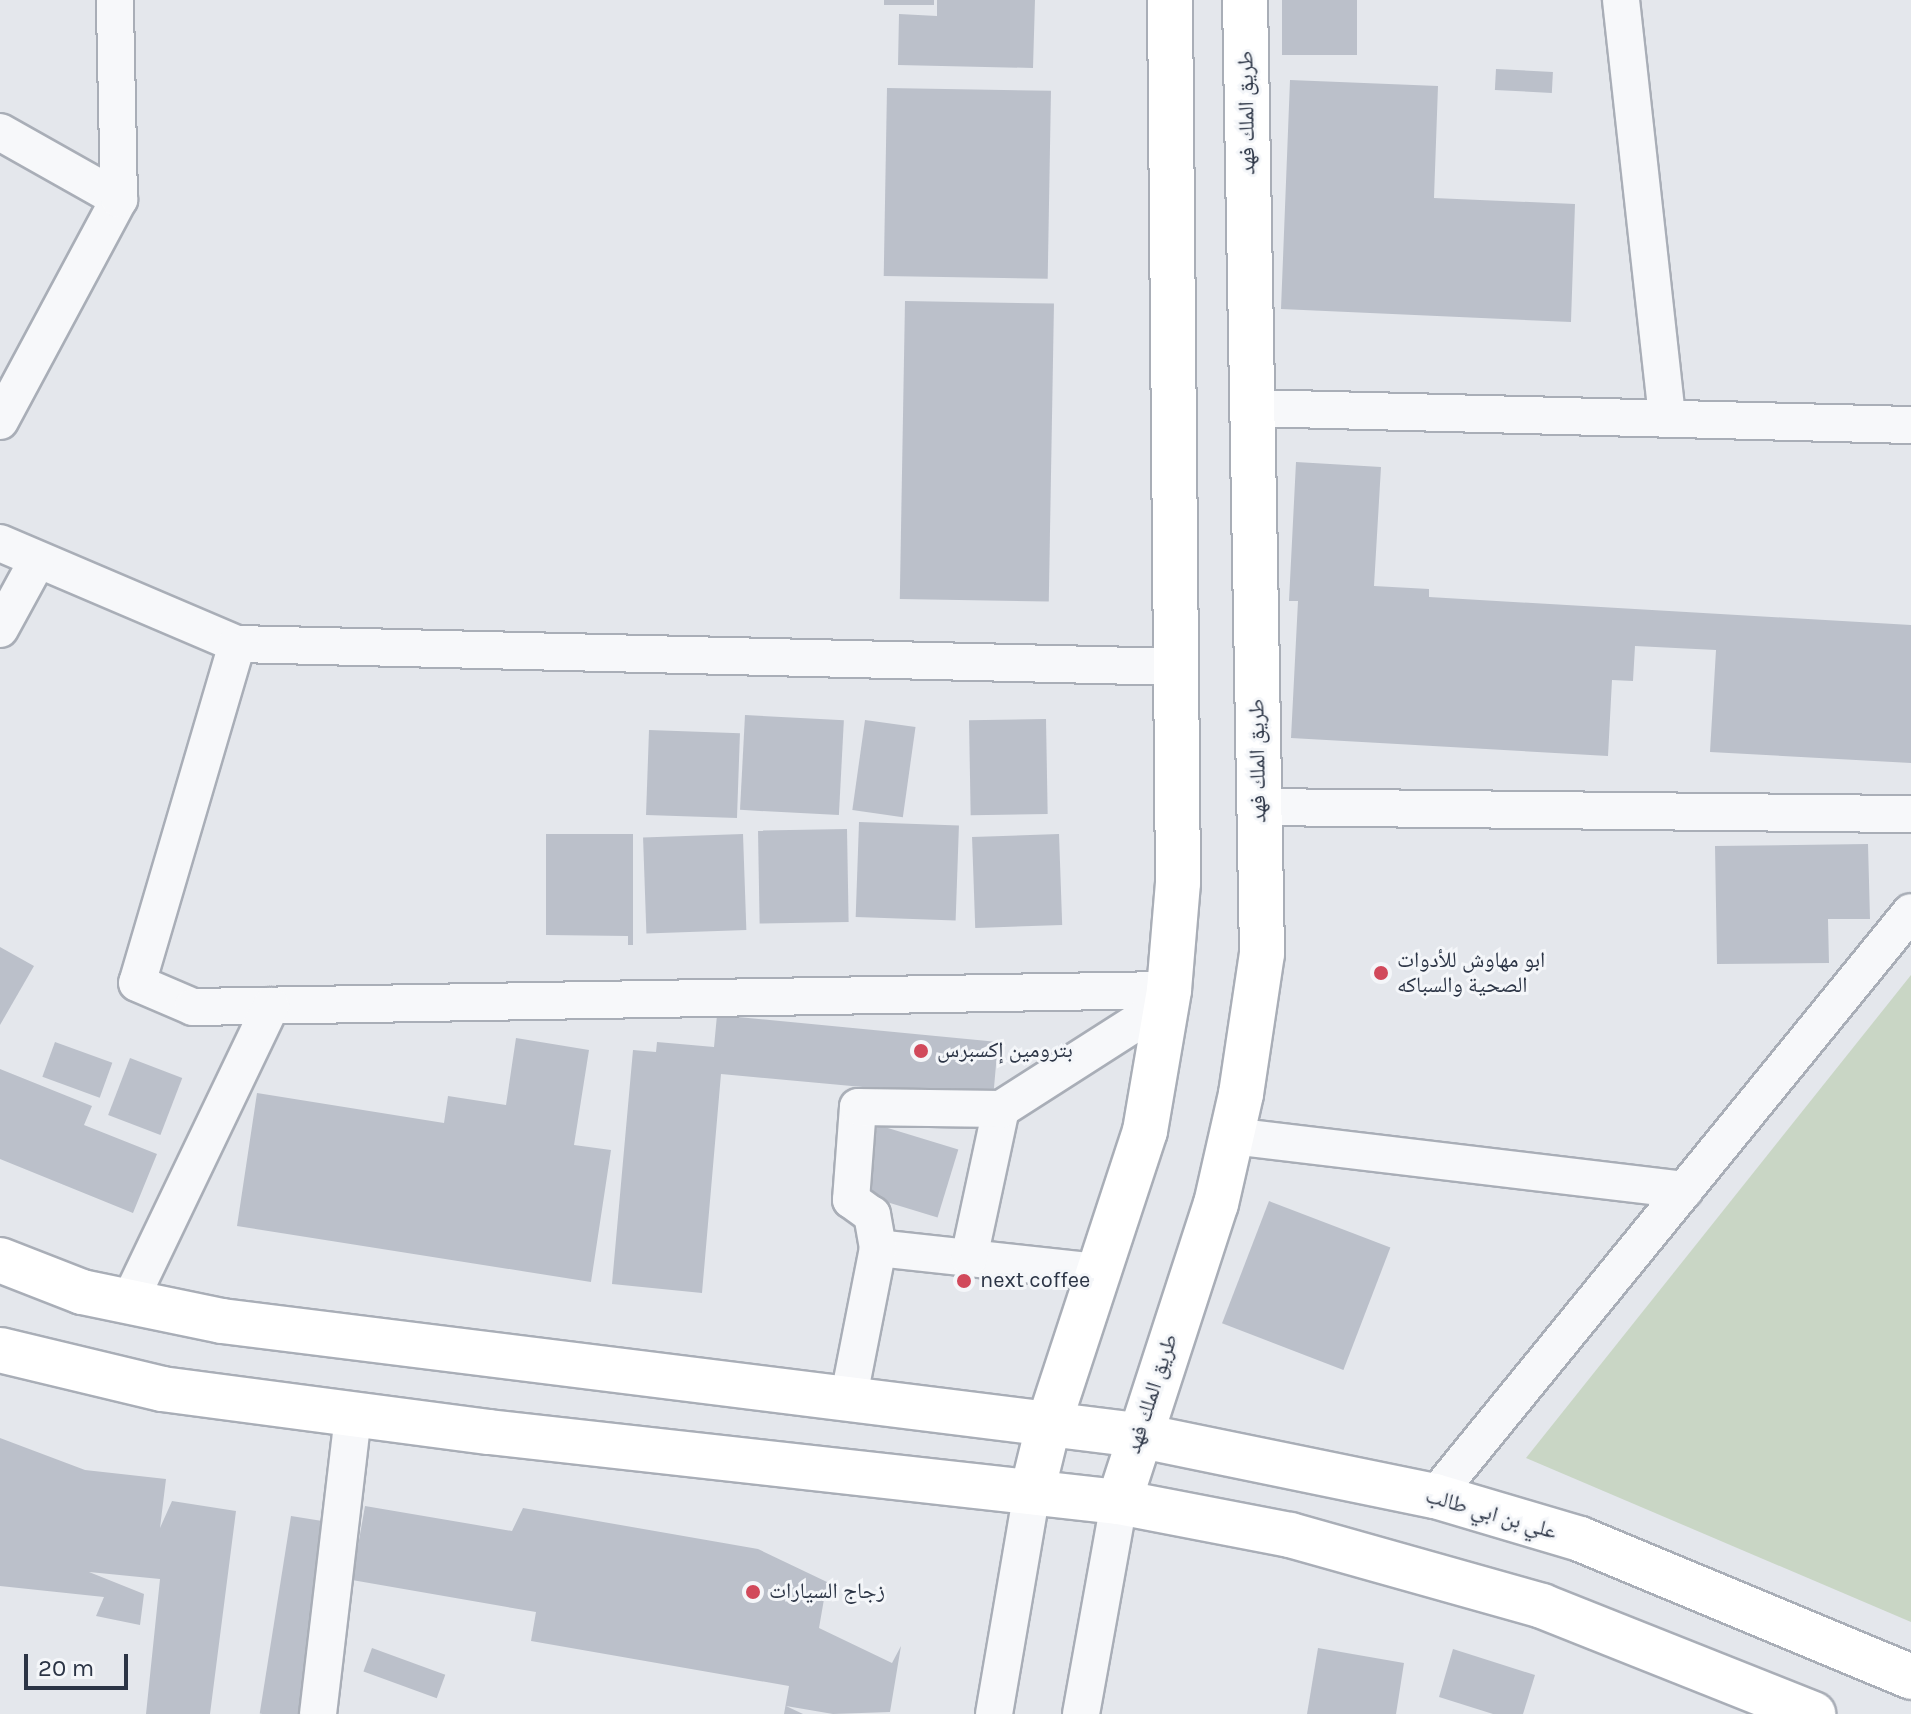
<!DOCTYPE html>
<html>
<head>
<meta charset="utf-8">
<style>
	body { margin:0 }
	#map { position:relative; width:1911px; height:1714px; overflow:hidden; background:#e4e7ec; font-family:Karla,"Noto Naskh Arabic",sans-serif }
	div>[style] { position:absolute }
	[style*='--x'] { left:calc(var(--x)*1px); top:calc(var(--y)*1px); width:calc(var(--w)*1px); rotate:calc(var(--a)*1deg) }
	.green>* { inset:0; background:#c9d6c5 }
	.building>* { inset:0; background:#bbc0ca; transform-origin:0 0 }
	.roads { filter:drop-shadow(2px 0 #a9aeb7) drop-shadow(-2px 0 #a9aeb7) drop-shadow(0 2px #a9aeb7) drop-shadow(0 -2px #a9aeb7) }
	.minor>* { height:36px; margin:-18px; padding:0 18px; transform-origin:18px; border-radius:18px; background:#f7f8fa }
	.major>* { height:44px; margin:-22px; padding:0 22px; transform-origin:22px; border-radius:22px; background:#fff }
	.dots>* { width:22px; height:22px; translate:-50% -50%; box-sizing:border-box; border:4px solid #f4f6f9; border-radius:50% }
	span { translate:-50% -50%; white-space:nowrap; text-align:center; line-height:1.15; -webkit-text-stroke:6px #f4f6f9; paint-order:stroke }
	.street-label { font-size:22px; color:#2b3445 }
	.poi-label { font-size:22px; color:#2b3445 }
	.left { translate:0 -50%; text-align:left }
	.scale { position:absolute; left:24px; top:1654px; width:104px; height:36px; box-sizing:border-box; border:4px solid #2b3445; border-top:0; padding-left:10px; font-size:24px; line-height:28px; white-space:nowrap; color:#2b3445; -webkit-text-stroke:6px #f4f6f9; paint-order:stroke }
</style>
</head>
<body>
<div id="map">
	<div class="green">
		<div style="clip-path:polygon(1911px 975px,1911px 1622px,1526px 1458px)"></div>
	</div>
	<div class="building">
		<div style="left:884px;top:0;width:50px;height:5px"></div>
		<div style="clip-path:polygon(937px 0,1035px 0,1033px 68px,898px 65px,899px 14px,937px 16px)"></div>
		<div style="left:1282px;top:0;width:75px;height:55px"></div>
		<div style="left:1496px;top:69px;width:57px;height:21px;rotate:3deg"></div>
		<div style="clip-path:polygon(1290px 80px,1438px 86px,1434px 198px,1575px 204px,1571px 322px,1281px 309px)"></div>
		<div style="left:887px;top:88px;width:164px;height:188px;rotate:1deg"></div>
		<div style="left:905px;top:301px;width:149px;height:298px;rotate:1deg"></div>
		<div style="clip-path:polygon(1296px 462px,1381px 467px,1374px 586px,1429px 589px,1429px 597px,1911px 625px,1911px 763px,1710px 752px,1716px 650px,1635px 646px,1633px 681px,1612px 680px,1608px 756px,1291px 738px,1298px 601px,1289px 601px)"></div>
		<div style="left:745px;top:715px;width:99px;height:95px;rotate:3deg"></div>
		<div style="left:1046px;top:719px;width:95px;height:77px;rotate:89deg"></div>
		<div style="left:865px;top:720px;width:51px;height:91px;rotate:8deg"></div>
		<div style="left:649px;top:730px;width:91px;height:85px;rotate:2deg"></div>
		<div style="left:859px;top:822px;width:100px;height:95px;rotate:2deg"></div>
		<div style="left:847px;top:829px;width:93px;height:89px;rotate:89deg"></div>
		<div style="clip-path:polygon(546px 834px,633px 834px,633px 945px,628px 945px,628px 936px,546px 935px)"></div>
		<div style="left:743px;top:834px;width:96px;height:100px;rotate:88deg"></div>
		<div style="left:1059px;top:834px;width:91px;height:87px;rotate:88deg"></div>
		<div style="clip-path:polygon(1868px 844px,1870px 919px,1828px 919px,1829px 963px,1717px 964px,1715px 846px)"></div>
		<div style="clip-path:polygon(0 947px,34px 966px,0 1025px)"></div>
		<div style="clip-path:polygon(717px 1015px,998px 1042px,993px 1099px,721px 1074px,702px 1293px,612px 1284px,633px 1050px,656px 1052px,657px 1042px,714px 1047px)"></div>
		<div style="clip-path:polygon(516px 1038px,589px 1050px,574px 1145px,611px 1150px,591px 1282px,237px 1226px,257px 1093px,444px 1123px,448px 1096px,506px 1105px)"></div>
		<div style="left:55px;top:1042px;width:61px;height:37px;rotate:20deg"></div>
		<div style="left:130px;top:1058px;width:56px;height:61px;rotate:21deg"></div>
		<div style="clip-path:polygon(0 1069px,92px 1106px,84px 1125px,157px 1154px,133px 1213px,0 1159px)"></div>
		<div style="left:878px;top:1125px;width:84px;height:71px;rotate:17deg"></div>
		<div style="left:1269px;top:1201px;width:130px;height:131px;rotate:21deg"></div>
		<div style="clip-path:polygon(0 1438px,85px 1470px,166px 1479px,160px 1528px,172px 1501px,236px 1511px,210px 1714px,146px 1714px,160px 1579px,89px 1572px,144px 1594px,140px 1625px,96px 1616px,104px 1597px,0 1586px)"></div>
		<div style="clip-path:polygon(365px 1506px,512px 1531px,523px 1508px,758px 1549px,827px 1582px,819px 1628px,892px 1663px,901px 1646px,890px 1712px,833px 1714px,786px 1706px,803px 1714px,784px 1714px,789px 1686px,531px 1641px,536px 1612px,352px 1580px)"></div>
		<div style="left:291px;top:1516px;width:38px;height:200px;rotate:9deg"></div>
		<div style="left:372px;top:1648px;width:78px;height:25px;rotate:20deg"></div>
		<div style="clip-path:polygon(1318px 1648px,1404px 1663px,1396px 1714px,1307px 1714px)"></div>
		<div style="clip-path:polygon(1453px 1649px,1535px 1675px,1523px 1714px,1493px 1714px,1439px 1697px)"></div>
	</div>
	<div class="roads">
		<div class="minor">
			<div style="--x:1621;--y:0;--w:421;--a:83.7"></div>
			<div style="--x:0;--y:132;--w:137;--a:29.4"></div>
			<div style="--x:1252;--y:408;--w:659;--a:1.48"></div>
			<div style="--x:0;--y:421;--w:252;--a:-61.8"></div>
			<div style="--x:119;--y:199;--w:199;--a:-91.2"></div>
			<div style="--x:0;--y:543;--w:258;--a:23.1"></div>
			<div style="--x:237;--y:644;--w:938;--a:1.4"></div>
			<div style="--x:0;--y:629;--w:75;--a:-61.4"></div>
			<div style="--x:237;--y:644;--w:353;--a:106.4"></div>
			<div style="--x:137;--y:983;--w:61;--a:23.2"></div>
			<div style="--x:193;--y:1007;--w:976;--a:-1"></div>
			<div style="--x:1259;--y:807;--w:652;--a:0.62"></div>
			<div style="--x:1232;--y:1136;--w:456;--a:6.8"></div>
			<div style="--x:878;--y:1248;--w:223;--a:6.2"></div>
			<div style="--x:969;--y:1258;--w:152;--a:-77.9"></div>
			<div style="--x:130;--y:1300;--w:326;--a:-64.4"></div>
			<div style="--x:848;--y:1401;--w:156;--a:-78.9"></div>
			<div style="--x:878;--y:1248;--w:34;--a:-100"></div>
			<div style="--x:872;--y:1215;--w:26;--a:-144"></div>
			<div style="--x:851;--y:1200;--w:93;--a:-85.7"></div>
			<div style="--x:858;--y:1107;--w:143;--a:0.8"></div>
			<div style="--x:1001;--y:1109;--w:171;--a:-32.6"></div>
			<div style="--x:1145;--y:1017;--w:36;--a:-48"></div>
			<div style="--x:1435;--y:1496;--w:753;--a:-50.82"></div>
			<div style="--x:318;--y:1714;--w:301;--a:-83.3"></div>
			<div style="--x:994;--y:1714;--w:225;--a:-80.3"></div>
			<div style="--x:1081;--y:1714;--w:215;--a:-79.8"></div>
		</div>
		<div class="major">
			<div style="--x:0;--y:1260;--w:88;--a:21.3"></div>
			<div style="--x:82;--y:1292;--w:143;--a:11.7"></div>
			<div style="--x:222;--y:1321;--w:922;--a:7.1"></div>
			<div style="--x:1137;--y:1435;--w:304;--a:11.6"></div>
			<div style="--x:1435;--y:1496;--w:151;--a:16.5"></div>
			<div style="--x:1580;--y:1539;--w:359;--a:22.6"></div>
			<div style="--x:0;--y:1350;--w:167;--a:13.5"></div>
			<div style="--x:162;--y:1389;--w:330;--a:7.5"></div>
			<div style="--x:489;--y:1432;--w:634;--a:6.34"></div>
			<div style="--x:1119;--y:1502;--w:174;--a:10.9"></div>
			<div style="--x:1290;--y:1535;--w:262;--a:15.7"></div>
			<div style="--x:1542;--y:1606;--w:292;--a:21.7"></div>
			<div style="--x:1032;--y:1492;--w:71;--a:-76.2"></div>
			<div style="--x:1049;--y:1423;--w:307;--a:-71.8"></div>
			<div style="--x:1145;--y:1131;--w:143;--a:-80.3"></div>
			<div style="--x:1169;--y:990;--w:107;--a:-85.2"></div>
			<div style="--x:1178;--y:883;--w:883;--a:-90.52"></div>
			<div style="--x:1119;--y:1502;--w:313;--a:-72"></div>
			<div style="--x:1216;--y:1204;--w:113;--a:-77.2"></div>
			<div style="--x:1241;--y:1094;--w:142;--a:-81.5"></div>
			<div style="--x:1262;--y:954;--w:954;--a:-91.02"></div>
		</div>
	</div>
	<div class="dots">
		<div style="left:1381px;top:973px;background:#d1495b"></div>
		<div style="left:921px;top:1051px;background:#d1495b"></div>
		<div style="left:964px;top:1281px;background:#d1495b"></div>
		<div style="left:753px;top:1592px;background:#d1495b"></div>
	</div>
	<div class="street-label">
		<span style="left:1247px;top:113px;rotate:-91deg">طريق الملك فهد</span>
		<span style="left:1258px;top:761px;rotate:-91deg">طريق الملك فهد</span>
		<span style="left:1152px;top:1394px;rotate:-72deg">طريق الملك فهد</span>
		<span style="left:1491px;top:1514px;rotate:16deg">علي بن ابي طالب</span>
	</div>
	<div class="poi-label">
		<span class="left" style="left:1397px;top:973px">ابو مهاوش للأدوات<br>الصحية والسباكه</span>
		<span class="left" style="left:937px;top:1051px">بترومين إكسبرس</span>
		<span class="left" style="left:980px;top:1281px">next coffee</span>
		<span class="left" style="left:769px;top:1592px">زجاج السيارات</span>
	</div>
	<div class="scale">20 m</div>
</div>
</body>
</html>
